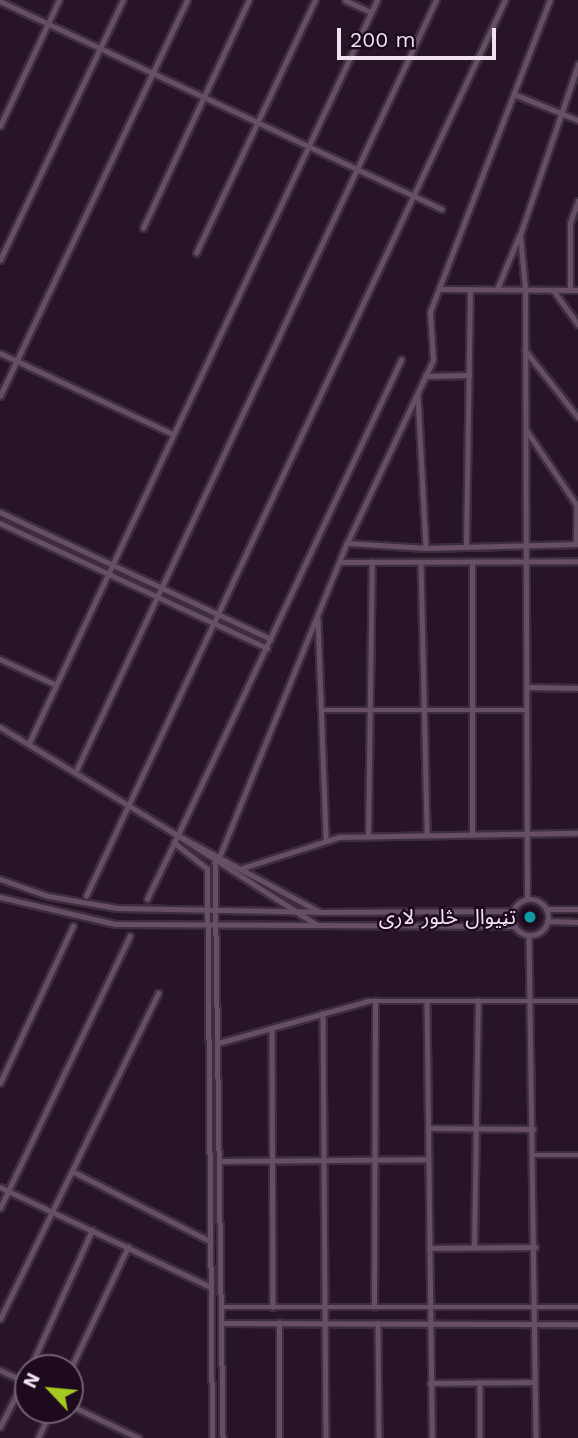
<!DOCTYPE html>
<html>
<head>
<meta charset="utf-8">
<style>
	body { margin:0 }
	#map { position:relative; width:578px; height:1438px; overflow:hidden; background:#281427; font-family:"Work Sans","Noto Sans Arabic",sans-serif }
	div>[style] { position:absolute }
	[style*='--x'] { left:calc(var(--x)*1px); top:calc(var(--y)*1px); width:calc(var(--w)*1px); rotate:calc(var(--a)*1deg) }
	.roads { filter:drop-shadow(2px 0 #3d2e3d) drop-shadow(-2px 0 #3d2e3d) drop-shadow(0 2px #3d2e3d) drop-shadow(0 -2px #3d2e3d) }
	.minor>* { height:4.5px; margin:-2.25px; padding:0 2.25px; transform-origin:2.25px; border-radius:2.25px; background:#664f65 }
	.tertiary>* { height:5px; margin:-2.5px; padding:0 2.5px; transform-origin:2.5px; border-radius:2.5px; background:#664f65 }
	.tertiary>.ring { margin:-2.5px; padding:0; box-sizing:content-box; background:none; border:5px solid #664f65; border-radius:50% }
	.dots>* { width:19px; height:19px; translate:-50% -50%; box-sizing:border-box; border:4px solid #1e0a1e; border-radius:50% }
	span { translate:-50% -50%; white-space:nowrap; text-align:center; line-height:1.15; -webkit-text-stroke:5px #1e0a1e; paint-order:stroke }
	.poi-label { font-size:21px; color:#f0e2ef }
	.right { translate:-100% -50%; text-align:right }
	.north { position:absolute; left:14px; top:1354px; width:70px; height:70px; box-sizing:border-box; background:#1e0a1e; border:2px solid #726072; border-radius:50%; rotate:296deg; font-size:19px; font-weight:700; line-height:28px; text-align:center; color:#f0e2ef }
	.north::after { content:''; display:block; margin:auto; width:24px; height:32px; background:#a5c822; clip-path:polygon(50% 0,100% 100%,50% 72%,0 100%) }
	.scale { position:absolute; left:337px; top:28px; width:159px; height:32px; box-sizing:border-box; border:4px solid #f0e2ef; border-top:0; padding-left:9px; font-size:21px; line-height:24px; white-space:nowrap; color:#f0e2ef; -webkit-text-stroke:5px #1e0a1e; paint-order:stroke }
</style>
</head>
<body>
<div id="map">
	<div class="roads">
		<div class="minor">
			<div style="--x:345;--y:0;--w:29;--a:25"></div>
			<div style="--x:0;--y:1;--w:488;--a:25.2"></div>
			<div style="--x:514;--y:94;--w:69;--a:22.1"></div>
			<div style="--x:0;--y:126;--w:139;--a:-64.9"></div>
			<div style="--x:143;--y:228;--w:251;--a:-65.1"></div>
			<div style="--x:196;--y:253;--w:280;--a:-64.8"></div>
			<div style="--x:0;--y:260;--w:288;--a:-64.7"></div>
			<div style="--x:439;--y:289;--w:139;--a:0.4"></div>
			<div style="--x:497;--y:289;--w:57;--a:-67.5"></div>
			<div style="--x:570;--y:290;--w:67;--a:-90"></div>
			<div style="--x:570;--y:223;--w:23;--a:-70"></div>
			<div style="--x:554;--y:291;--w:41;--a:54"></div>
			<div style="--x:525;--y:350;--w:85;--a:51.7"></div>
			<div style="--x:0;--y:353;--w:191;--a:25.1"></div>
			<div style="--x:425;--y:376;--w:44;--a:-1.3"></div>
			<div style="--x:418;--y:395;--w:153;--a:87"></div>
			<div style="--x:0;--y:396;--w:438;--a:-64.7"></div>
			<div style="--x:527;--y:431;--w:89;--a:56"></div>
			<div style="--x:577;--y:505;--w:39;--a:91"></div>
			<div style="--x:0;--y:512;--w:299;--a:25.1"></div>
			<div style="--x:0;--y:523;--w:295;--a:25.1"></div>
			<div style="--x:347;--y:543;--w:79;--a:3.6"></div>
			<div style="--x:426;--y:548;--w:152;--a:-1.5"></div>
			<div style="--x:466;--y:544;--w:254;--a:-89.1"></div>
			<div style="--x:340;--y:562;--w:238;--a:-0.2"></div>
			<div style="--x:421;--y:562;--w:273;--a:88.7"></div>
			<div style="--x:318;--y:618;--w:223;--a:87.9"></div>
			<div style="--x:0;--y:659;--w:60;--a:24.8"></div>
			<div style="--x:527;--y:687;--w:51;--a:1.1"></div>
			<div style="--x:321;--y:710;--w:205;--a:0"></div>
			<div style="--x:29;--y:743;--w:820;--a:-64.9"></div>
			<div style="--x:75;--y:773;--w:853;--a:-64.97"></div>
			<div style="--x:472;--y:834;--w:272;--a:-90"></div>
			<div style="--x:368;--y:836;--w:274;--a:-89.2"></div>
			<div style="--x:220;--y:855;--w:337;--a:-67.9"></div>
			<div style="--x:347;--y:543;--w:202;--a:-64.8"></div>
			<div style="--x:433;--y:360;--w:48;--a:-93.6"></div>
			<div style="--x:430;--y:312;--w:334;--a:-69"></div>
			<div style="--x:215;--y:863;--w:575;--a:89.2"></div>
			<div style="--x:243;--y:868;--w:101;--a:-17.9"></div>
			<div style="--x:339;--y:837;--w:239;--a:-1"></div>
			<div style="--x:86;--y:896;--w:989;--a:-64.94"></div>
			<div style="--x:147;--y:899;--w:62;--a:-64.3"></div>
			<div style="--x:527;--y:899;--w:610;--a:-90.19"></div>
			<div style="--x:525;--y:289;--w:54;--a:-95.3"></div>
			<div style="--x:520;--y:235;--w:180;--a:-71.2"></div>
			<div style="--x:529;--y:935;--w:503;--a:89.2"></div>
			<div style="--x:427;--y:1001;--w:437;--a:89.3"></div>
			<div style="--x:323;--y:1013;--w:425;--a:89.6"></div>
			<div style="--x:272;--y:1028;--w:279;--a:89.8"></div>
			<div style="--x:218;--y:1043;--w:156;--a:-15.6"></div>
			<div style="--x:368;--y:1001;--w:210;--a:0"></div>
			<div style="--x:0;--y:1083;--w:173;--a:-65.1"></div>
			<div style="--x:428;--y:1128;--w:105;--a:0.5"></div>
			<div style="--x:533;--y:1155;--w:45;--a:0"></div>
			<div style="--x:219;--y:1161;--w:209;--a:-0.5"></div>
			<div style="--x:74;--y:1172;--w:153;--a:26.9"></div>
			<div style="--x:0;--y:1187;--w:233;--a:25.4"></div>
			<div style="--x:0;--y:1208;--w:301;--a:-64.5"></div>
			<div style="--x:429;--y:1248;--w:106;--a:-0.5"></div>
			<div style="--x:474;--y:1248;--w:247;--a:-89.1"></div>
			<div style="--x:222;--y:1307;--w:356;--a:0"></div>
			<div style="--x:374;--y:1307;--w:306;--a:-89.8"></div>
			<div style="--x:0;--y:1319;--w:362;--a:-64.1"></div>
			<div style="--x:222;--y:1323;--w:356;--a:0.2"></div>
			<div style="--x:378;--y:1323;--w:115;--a:89.5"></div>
			<div style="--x:30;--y:1368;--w:151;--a:-65.8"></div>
			<div style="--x:0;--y:1370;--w:31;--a:25"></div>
			<div style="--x:70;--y:1370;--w:136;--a:-64.8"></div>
			<div style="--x:480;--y:1382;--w:56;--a:90"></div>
			<div style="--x:430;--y:1383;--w:105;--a:-0.5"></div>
			<div style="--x:70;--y:1405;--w:76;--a:25.6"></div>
			<div style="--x:0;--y:1427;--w:62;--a:-63"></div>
			<div style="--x:38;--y:1438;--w:31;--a:-65"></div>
			<div style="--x:212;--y:1438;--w:569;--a:-90.5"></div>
			<div style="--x:207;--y:869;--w:42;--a:-141.8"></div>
			<div style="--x:174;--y:843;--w:534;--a:-64.83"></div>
			<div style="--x:279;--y:1438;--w:115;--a:-90"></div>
		</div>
		<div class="tertiary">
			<div style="--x:0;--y:727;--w:207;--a:31.4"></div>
			<div style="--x:177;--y:835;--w:162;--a:28.3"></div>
			<div style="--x:320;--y:912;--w:193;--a:-0.3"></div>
			<div style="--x:177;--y:835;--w:166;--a:32.7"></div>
			<div style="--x:317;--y:925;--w:197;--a:0.3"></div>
			<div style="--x:0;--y:879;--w:51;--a:19.5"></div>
			<div style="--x:48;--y:896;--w:70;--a:9.9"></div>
			<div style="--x:117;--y:908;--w:200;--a:1.1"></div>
			<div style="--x:0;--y:897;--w:118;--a:13.2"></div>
			<div style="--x:115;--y:924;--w:200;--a:0.3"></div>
			<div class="ring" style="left:512px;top:899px;width:31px;height:31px"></div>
			<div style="--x:546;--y:909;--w:32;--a:0"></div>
			<div style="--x:547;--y:921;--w:31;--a:2"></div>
		</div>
	</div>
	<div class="dots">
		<div style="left:530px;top:917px;background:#0f9aa8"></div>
	</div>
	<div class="poi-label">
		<span class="right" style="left:516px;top:917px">تڼیوال څلور لاری</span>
	</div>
	<div class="north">N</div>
	<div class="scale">200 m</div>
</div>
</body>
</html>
